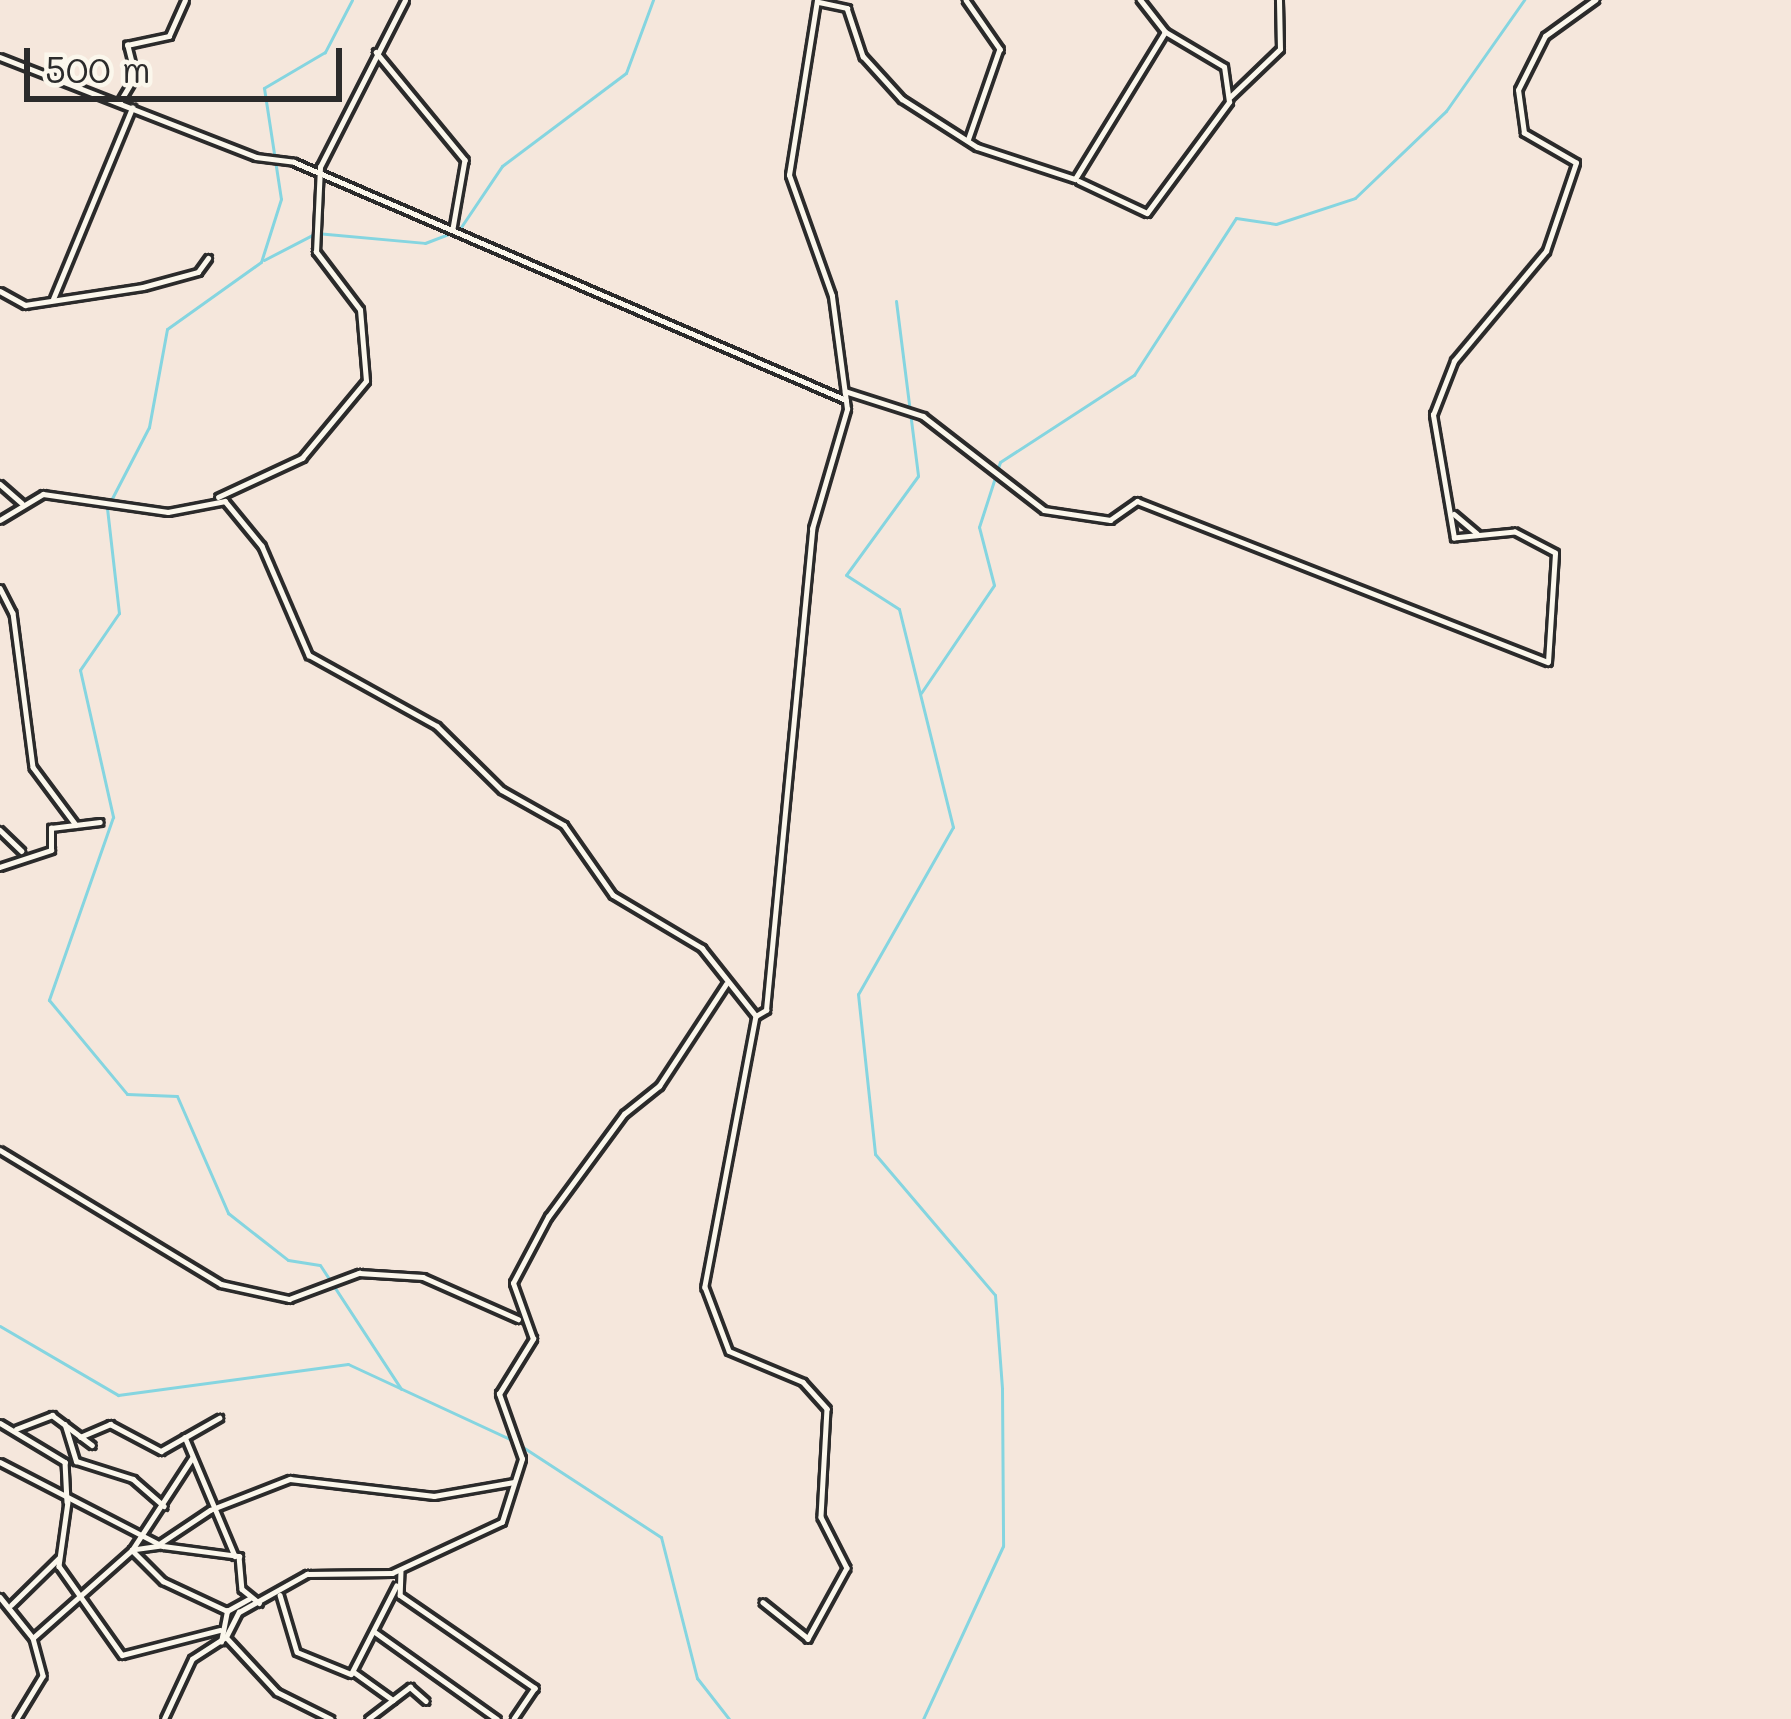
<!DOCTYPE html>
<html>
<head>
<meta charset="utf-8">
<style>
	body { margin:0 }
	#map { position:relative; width:1791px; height:1719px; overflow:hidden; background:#f5e7dc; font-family:Mali,sans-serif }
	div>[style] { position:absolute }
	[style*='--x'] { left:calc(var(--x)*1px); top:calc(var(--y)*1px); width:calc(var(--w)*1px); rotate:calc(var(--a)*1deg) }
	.stream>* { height:3px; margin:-1.5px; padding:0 1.5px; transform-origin:1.5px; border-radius:1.5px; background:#85d5e0 }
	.roads { filter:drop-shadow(3px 0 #2b2b2b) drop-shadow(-3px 0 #2b2b2b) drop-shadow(0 3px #2b2b2b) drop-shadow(0 -3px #2b2b2b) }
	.street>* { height:4.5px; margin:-2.25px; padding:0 2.25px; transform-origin:2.25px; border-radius:2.25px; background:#fbf7ec }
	span { translate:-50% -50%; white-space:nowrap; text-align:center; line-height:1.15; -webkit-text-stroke:9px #fbf7ec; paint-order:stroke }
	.scale { position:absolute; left:24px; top:48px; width:318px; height:54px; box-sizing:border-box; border:6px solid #2b2b2b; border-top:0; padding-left:15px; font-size:36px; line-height:42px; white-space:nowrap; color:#2b2b2b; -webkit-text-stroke:9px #fbf7ec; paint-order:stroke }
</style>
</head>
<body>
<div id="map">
	<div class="stream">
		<div style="--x:352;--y:0;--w:59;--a:117.4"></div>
		<div style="--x:325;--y:52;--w:71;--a:149.5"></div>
		<div style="--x:264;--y:88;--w:112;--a:81.3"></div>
		<div style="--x:281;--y:199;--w:66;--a:107.6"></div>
		<div style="--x:261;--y:262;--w:115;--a:144.5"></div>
		<div style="--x:167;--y:329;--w:100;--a:100.4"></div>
		<div style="--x:149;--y:427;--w:91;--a:117.4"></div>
		<div style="--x:107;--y:508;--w:106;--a:83.5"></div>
		<div style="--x:119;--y:613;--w:69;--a:124.4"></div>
		<div style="--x:80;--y:670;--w:151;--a:77.3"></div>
		<div style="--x:113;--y:817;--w:194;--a:109.3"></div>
		<div style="--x:49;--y:1000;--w:122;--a:50.3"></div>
		<div style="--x:127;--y:1094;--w:50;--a:2.3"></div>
		<div style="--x:177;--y:1096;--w:128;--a:66.4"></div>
		<div style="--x:228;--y:1213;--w:76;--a:38.1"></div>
		<div style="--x:288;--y:1260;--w:32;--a:9"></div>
		<div style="--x:320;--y:1265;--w:148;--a:56.8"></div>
		<div style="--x:264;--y:260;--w:59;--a:-27.4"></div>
		<div style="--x:316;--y:233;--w:109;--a:5.2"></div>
		<div style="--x:425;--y:243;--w:36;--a:-21"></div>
		<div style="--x:459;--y:230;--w:77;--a:-56.1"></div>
		<div style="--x:502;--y:166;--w:155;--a:-36.9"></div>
		<div style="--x:626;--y:73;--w:78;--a:-69.7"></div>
		<div style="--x:896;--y:301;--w:176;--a:82.8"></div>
		<div style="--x:918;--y:476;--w:122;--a:126"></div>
		<div style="--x:846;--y:575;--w:63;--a:32.7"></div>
		<div style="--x:899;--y:609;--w:225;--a:76.1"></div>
		<div style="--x:953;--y:827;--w:192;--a:119.6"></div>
		<div style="--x:858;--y:994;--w:161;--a:83.9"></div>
		<div style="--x:875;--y:1154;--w:185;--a:49.6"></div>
		<div style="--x:995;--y:1295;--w:94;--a:85.7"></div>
		<div style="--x:1002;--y:1389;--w:157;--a:89.6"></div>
		<div style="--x:1003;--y:1546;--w:191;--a:114.8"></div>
		<div style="--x:921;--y:693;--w:130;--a:-55.9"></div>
		<div style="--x:994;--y:585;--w:60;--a:-104.5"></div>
		<div style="--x:979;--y:527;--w:68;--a:-72.1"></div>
		<div style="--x:1000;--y:462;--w:160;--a:-33"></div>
		<div style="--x:1134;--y:375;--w:187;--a:-57"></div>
		<div style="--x:1236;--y:218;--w:40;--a:8.5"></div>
		<div style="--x:1276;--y:224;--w:83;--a:-18.2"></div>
		<div style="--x:1355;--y:198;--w:126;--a:-43.7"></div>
		<div style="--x:1446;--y:111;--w:136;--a:-54.9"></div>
		<div style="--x:0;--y:1326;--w:137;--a:30.3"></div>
		<div style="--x:118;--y:1395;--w:232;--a:-7.7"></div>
		<div style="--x:348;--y:1364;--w:181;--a:24.9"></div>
		<div style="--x:512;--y:1440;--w:178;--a:33.1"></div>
		<div style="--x:661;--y:1537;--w:146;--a:75.7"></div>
		<div style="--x:697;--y:1678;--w:52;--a:52"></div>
	</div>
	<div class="roads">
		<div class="street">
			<div style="--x:966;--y:0;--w:60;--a:55.2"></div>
			<div style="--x:1000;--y:49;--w:97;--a:109.2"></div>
			<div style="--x:819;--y:2;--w:29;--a:12"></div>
			<div style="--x:847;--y:8;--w:51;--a:71.6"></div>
			<div style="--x:863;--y:56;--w:58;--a:47.8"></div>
			<div style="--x:902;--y:99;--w:89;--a:32.6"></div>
			<div style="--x:977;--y:147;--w:103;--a:18.1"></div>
			<div style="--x:1075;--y:179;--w:172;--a:-58.5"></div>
			<div style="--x:1165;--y:32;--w:41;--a:-128"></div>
			<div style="--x:376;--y:52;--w:140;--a:50.5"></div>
			<div style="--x:465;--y:160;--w:70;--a:99.9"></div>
			<div style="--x:0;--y:57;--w:275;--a:21.3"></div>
			<div style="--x:256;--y:157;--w:38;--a:7"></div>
			<div style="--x:294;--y:162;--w:601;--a:23.32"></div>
			<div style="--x:1230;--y:97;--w:69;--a:-43.8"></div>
			<div style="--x:1280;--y:49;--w:49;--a:-91.2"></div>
			<div style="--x:119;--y:103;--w:31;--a:-59"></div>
			<div style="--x:135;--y:76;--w:32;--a:-104"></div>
			<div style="--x:127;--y:45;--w:43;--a:-12.1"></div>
			<div style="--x:169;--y:36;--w:39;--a:-66"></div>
			<div style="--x:1079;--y:181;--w:75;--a:25.2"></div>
			<div style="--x:1147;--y:213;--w:138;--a:-53.5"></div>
			<div style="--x:1229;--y:102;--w:35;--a:-98"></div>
			<div style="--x:1224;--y:67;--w:69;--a:-149.3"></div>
			<div style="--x:0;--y:291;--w:29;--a:29"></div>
			<div style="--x:25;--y:305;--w:119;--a:-8.7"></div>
			<div style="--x:143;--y:287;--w:57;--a:-15.3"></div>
			<div style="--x:198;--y:272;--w:17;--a:-54"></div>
			<div style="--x:53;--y:299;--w:207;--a:-67.5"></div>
			<div style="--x:845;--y:391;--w:82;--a:17.8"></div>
			<div style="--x:923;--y:416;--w:153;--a:37.8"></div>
			<div style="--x:1044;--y:510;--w:67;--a:8.6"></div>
			<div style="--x:1110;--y:520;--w:33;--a:-35"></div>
			<div style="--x:1137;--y:501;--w:441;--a:21.4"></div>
			<div style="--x:1548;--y:662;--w:109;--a:-86.3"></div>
			<div style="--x:1555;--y:553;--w:45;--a:-152.3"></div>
			<div style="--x:1515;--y:532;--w:61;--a:174.4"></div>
			<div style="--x:1454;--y:538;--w:125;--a:-99.7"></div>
			<div style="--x:1433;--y:415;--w:58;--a:-68.7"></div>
			<div style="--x:1454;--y:361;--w:143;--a:-50.1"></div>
			<div style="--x:1546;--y:251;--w:93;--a:-71.2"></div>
			<div style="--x:1576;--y:163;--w:60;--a:-150"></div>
			<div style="--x:1524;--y:133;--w:43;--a:-97.9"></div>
			<div style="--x:1518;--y:90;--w:60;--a:-63.4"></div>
			<div style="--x:1545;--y:36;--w:62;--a:-35.8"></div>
			<div style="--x:0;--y:484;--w:29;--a:41"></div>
			<div style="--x:218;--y:497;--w:93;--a:-24.9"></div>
			<div style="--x:302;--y:458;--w:100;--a:-50.3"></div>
			<div style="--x:366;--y:381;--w:71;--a:-94.8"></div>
			<div style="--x:360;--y:310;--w:73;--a:-127.2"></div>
			<div style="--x:316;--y:252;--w:85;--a:-87.3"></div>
			<div style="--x:320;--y:167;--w:187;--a:-63"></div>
			<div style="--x:1454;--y:514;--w:30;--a:40"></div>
			<div style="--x:0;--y:520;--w:50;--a:-31.2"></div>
			<div style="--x:43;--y:494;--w:126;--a:8.2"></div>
			<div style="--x:168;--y:512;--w:58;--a:-10.9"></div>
			<div style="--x:225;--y:501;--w:58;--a:50.6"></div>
			<div style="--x:262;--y:546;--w:119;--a:66.7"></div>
			<div style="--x:309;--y:655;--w:146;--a:29"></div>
			<div style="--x:437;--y:726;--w:91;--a:44.6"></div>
			<div style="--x:502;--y:790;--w:71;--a:29.4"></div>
			<div style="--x:564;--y:825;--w:85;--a:55"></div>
			<div style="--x:613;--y:895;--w:104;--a:30.8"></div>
			<div style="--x:702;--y:948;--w:87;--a:51.5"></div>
			<div style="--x:756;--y:1016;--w:276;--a:100.7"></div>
			<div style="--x:705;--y:1287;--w:68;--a:69.4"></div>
			<div style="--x:729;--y:1351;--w:80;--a:22.7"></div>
			<div style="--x:803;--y:1382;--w:36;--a:48"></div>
			<div style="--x:827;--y:1409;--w:108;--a:93.2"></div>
			<div style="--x:821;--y:1517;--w:57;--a:63"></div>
			<div style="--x:847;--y:1568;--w:81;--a:118.8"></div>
			<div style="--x:808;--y:1639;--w:58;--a:-141.3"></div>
			<div style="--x:0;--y:588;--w:28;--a:63"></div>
			<div style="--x:13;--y:613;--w:155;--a:82.6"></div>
			<div style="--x:33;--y:767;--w:72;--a:53.4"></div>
			<div style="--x:0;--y:830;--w:30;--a:44"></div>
			<div style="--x:0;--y:867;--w:54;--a:-18.4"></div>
			<div style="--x:51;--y:850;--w:22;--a:-90"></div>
			<div style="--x:51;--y:828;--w:49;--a:-7"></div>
			<div style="--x:756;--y:1016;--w:12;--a:-31"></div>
			<div style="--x:766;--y:1010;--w:483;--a:-84.5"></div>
			<div style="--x:812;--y:529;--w:125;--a:-73.7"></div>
			<div style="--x:847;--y:409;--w:114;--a:-97.6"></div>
			<div style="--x:832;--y:296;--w:128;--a:-109.6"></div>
			<div style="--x:789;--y:175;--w:177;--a:-80.9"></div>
			<div style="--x:0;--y:1150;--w:258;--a:31.2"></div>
			<div style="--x:221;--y:1284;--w:70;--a:12.4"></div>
			<div style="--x:289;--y:1299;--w:75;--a:-20.4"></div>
			<div style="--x:359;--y:1273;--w:64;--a:3.6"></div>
			<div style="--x:423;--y:1277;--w:104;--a:23.9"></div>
			<div style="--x:0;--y:1423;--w:76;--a:31"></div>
			<div style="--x:65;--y:1462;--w:40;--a:87.1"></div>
			<div style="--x:65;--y:1424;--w:39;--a:73"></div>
			<div style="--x:76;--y:1461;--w:60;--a:17.5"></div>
			<div style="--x:133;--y:1479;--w:41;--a:41.1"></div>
			<div style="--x:16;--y:1429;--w:39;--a:-21"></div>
			<div style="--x:52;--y:1415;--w:50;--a:36.9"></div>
			<div style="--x:80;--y:1437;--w:33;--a:-23"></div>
			<div style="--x:110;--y:1424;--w:58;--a:27.9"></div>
			<div style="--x:161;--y:1451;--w:67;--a:-29.6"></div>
			<div style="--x:185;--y:1437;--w:129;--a:67.2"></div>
			<div style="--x:0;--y:1462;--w:183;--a:27.3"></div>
			<div style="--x:163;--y:1546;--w:77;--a:7.5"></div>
			<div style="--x:239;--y:1556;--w:33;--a:85"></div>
			<div style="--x:242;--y:1589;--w:22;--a:39"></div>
			<div style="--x:68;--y:1502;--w:65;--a:98"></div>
			<div style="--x:59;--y:1566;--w:109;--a:54.7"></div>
			<div style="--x:122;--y:1655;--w:101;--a:-14.3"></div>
			<div style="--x:159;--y:1544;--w:61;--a:-33.7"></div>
			<div style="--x:210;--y:1510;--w:86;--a:-21.2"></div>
			<div style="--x:290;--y:1479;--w:145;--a:6.7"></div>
			<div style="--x:434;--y:1496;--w:81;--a:-9.9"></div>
			<div style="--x:161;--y:1546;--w:29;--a:172"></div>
			<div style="--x:132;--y:1550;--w:44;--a:45"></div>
			<div style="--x:163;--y:1581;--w:71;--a:25.1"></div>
			<div style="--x:401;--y:1571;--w:24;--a:92"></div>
			<div style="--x:400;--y:1595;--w:164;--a:34.6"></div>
			<div style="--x:535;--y:1688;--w:37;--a:124"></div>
			<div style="--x:280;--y:1595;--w:59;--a:73.4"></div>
			<div style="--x:297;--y:1652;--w:58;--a:22.2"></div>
			<div style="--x:351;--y:1674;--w:99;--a:-62.9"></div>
			<div style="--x:0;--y:1597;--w:53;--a:51.2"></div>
			<div style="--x:33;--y:1638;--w:39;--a:75"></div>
			<div style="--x:43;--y:1676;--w:50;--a:121.2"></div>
			<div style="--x:11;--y:1605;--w:66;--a:-44.4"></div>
			<div style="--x:375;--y:1632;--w:150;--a:35.5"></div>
			<div style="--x:226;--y:1637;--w:75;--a:47.2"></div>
			<div style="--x:277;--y:1692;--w:60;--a:26.6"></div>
			<div style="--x:33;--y:1638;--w:132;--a:-41.6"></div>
			<div style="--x:132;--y:1550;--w:110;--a:-56.9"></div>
			<div style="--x:221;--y:1642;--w:32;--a:-79"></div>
			<div style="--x:227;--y:1611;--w:25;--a:-29"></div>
			<div style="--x:354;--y:1672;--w:48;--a:35.7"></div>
			<div style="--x:164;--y:1719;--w:66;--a:-65"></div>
			<div style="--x:192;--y:1659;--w:40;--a:-32.9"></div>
			<div style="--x:226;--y:1637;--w:28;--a:-63"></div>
			<div style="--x:239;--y:1612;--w:78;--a:-29.2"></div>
			<div style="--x:307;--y:1574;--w:85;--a:-0.7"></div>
			<div style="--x:392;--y:1573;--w:121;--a:-24.9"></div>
			<div style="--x:502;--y:1522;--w:66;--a:-72.4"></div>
			<div style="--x:522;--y:1459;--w:69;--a:-109.5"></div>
			<div style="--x:499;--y:1394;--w:65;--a:-58.3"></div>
			<div style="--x:533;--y:1339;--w:59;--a:-109.7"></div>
			<div style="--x:513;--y:1283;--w:75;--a:-62.1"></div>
			<div style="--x:548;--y:1217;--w:128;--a:-53.6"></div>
			<div style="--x:624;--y:1114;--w:45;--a:-38.7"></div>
			<div style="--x:659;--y:1086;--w:122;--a:-56.7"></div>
			<div style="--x:368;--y:1719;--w:53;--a:-37.3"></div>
			<div style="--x:410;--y:1687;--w:21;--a:41"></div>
		</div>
	</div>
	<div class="scale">500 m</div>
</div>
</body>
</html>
